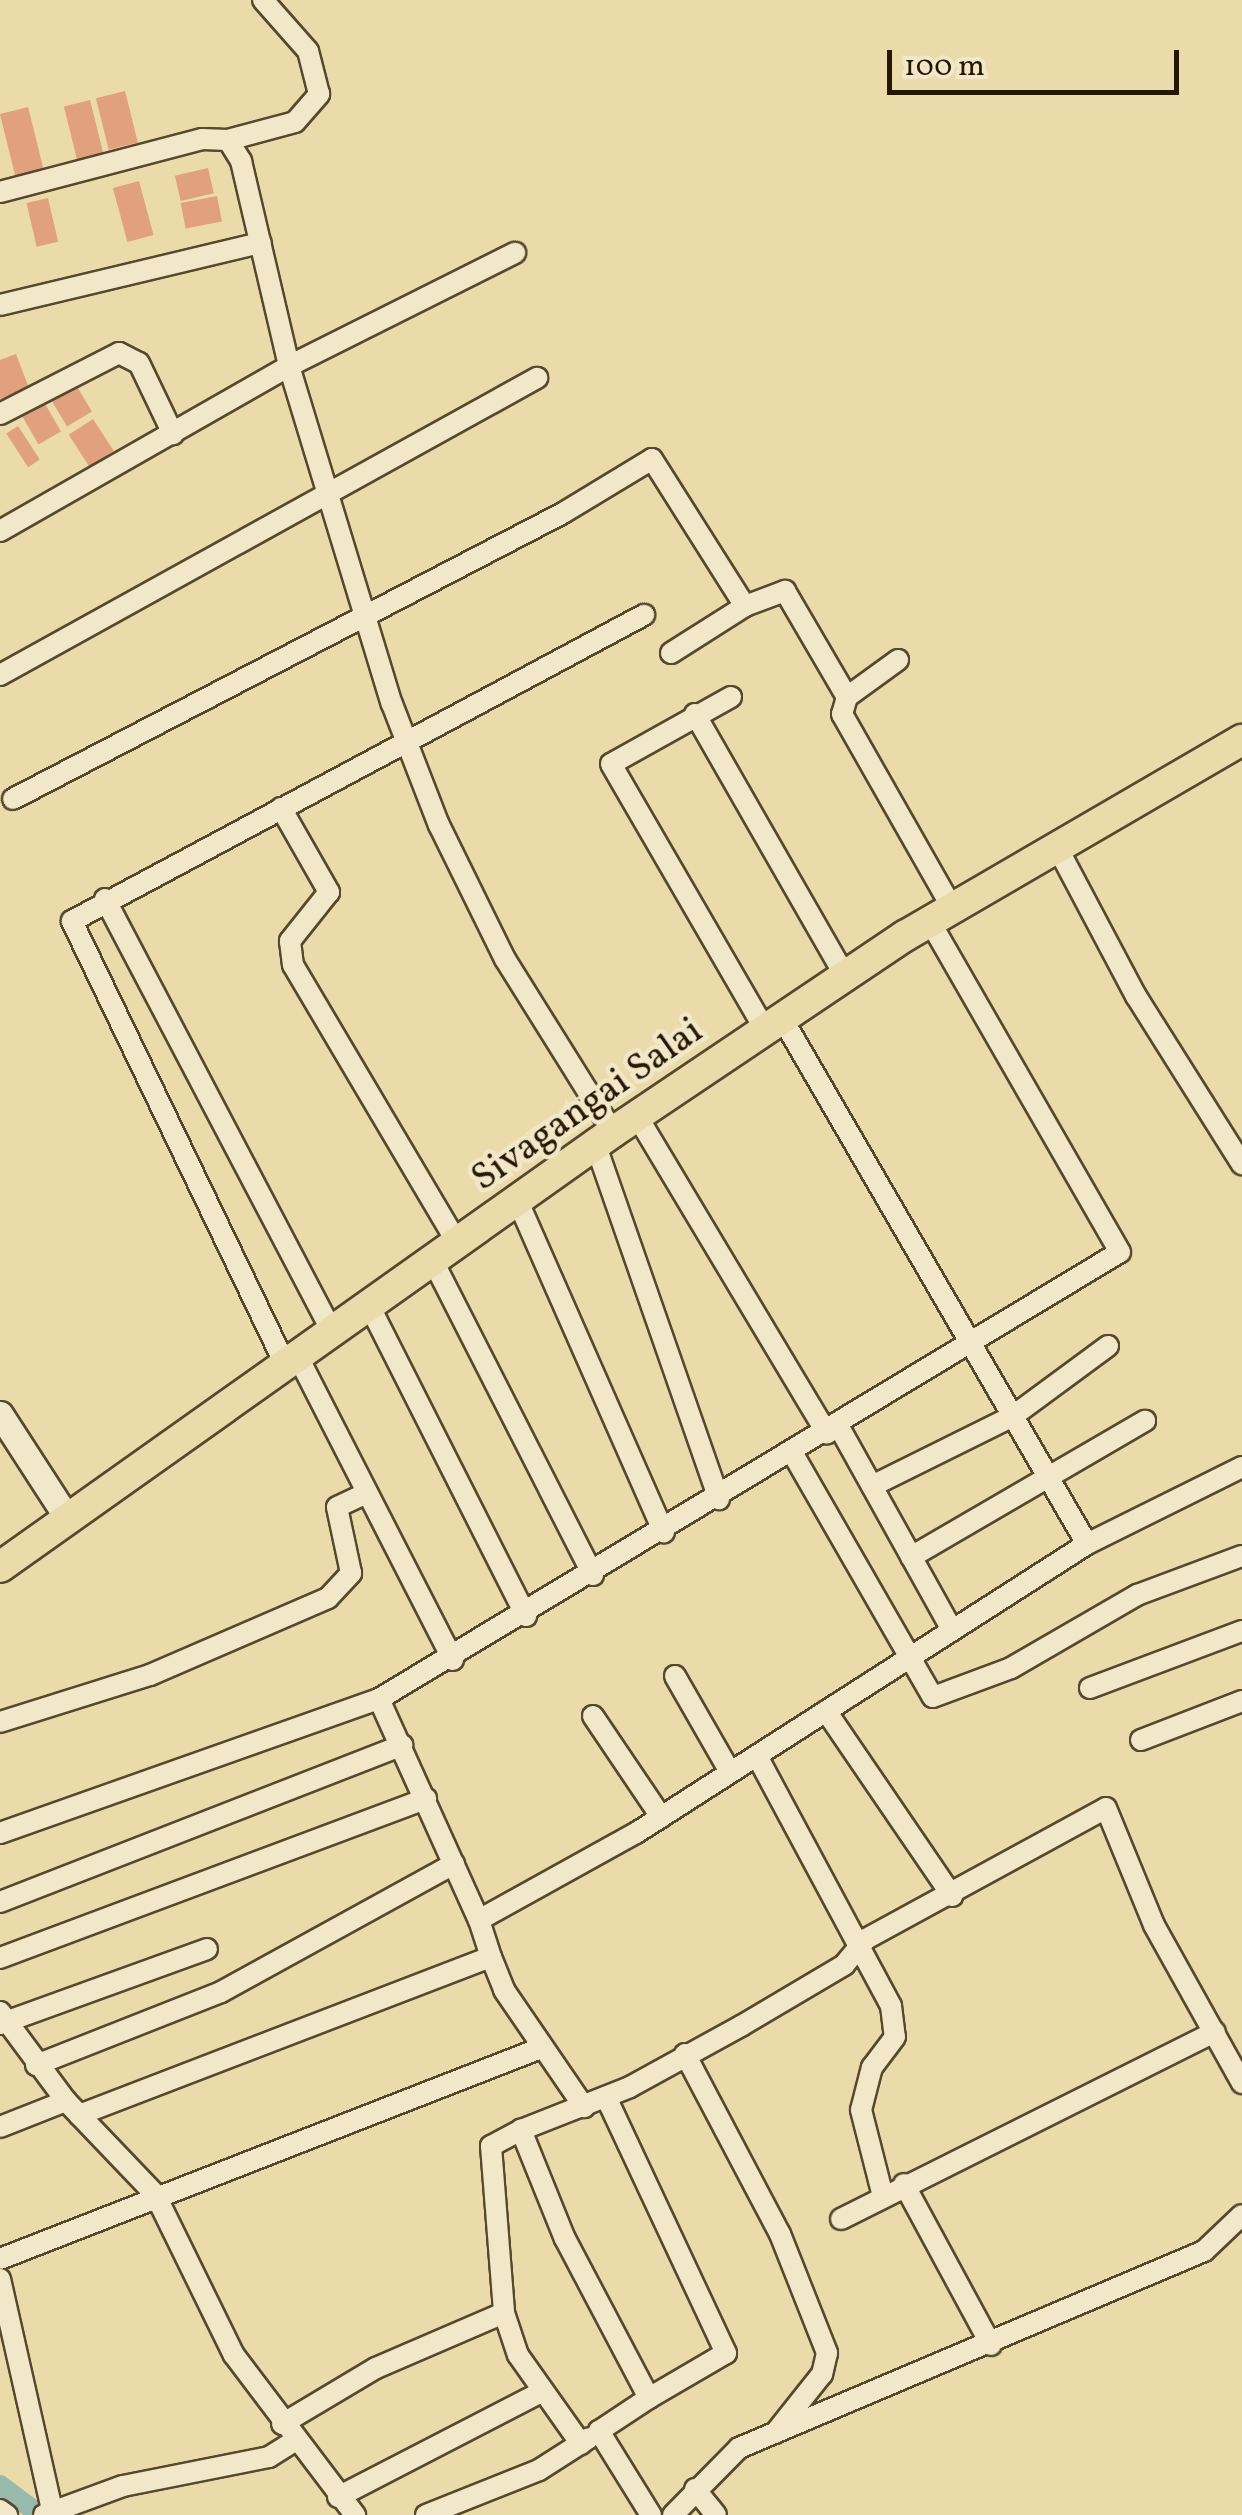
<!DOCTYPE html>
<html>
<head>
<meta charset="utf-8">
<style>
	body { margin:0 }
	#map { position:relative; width:1242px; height:2515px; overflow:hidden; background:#ebdaaa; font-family:Vollkorn,serif }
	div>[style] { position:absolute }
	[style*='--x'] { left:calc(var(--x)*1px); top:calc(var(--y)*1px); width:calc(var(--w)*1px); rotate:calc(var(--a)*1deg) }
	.canal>* { height:20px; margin:-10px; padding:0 10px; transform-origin:10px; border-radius:10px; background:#98baac }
	.building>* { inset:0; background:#e1a17f; transform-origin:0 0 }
	.roads { filter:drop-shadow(2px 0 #56482e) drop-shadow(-2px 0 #56482e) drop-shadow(0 2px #56482e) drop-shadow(0 -2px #56482e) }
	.minor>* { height:20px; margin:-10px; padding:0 10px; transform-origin:10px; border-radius:10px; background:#f2e7c8 }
	.tertiary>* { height:25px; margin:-12.5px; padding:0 12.5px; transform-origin:12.5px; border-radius:12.5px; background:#f2e7c8 }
	.primary>* { height:30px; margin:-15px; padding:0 15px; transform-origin:15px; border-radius:15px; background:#ebdaaa }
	span { translate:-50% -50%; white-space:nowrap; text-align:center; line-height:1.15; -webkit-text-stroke:9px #f2e7c8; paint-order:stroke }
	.street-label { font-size:38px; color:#251704 }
	.scale { position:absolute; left:887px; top:50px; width:292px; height:45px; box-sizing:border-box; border:5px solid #251704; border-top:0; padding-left:12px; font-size:30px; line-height:35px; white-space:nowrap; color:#251704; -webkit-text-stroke:8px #f2e7c8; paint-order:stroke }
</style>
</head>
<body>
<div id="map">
	<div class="canal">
		<div style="--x:0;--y:2485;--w:50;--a:36.9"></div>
	</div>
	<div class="building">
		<div style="left:125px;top:91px;width:53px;height:30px;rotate:76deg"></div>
		<div style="left:90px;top:100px;width:66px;height:27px;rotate:76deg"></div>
		<div style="left:28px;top:107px;width:68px;height:29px;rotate:76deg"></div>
		<div style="left:208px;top:168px;width:26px;height:34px;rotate:77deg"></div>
		<div style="left:139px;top:181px;width:56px;height:27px;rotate:75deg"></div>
		<div style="left:217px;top:196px;width:26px;height:37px;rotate:79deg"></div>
		<div style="left:48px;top:198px;width:45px;height:22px;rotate:77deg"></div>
		<div style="clip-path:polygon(16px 354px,29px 388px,0 399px,0 360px)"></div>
		<div style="left:76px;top:385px;width:31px;height:29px;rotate:59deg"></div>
		<div style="left:44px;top:402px;width:34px;height:26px;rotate:60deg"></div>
		<div style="left:93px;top:419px;width:38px;height:29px;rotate:57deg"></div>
		<div style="left:18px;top:426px;width:40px;height:14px;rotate:57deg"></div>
	</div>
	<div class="roads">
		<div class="minor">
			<div style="--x:228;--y:140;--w:69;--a:-15"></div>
			<div style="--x:295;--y:122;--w:37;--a:-49"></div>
			<div style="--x:319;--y:94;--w:44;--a:-104.3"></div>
			<div style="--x:308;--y:51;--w:68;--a:-131.4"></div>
			<div style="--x:0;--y:192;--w:209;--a:-14.7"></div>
			<div style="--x:202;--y:139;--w:26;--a:2"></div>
			<div style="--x:228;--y:140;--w:25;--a:58"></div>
			<div style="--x:241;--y:161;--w:211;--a:76.8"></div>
			<div style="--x:289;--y:366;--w:253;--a:-26.6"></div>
			<div style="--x:0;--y:305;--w:268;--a:-13.4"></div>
			<div style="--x:0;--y:414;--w:134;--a:-27.1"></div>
			<div style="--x:119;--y:353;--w:22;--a:27"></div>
			<div style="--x:139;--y:363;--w:79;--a:64.4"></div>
			<div style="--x:0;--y:531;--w:333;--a:-29.7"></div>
			<div style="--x:289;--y:366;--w:353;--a:73.1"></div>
			<div style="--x:392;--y:704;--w:130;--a:68.8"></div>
			<div style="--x:439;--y:825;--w:149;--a:63.8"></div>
			<div style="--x:505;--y:959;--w:204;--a:58"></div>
			<div style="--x:671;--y:653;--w:88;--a:-32.4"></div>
			<div style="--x:898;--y:660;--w:63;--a:144"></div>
			<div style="--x:847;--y:697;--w:18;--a:106"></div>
			<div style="--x:842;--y:714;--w:223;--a:60.4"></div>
			<div style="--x:0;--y:675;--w:614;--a:-28.95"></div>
			<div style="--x:731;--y:697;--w:137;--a:150.8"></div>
			<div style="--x:611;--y:764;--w:307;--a:59.9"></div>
			<div style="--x:695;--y:714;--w:302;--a:60.2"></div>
			<div style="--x:13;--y:799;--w:620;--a:-27.47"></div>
			<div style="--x:563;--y:513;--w:104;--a:-31.2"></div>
			<div style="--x:652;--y:459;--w:174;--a:57.7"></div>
			<div style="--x:745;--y:606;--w:43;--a:-20.6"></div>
			<div style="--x:785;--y:591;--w:123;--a:59.7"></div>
			<div style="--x:281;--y:808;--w:97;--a:60.3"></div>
			<div style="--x:329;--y:892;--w:63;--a:128.5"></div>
			<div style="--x:290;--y:941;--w:24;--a:83"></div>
			<div style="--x:293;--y:965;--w:326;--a:59.4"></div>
			<div style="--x:1057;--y:847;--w:169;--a:62.1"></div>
			<div style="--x:1136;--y:996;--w:199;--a:57.8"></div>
			<div style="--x:105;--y:899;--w:491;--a:62.3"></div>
			<div style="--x:637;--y:1116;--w:370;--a:59.1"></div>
			<div style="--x:596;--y:1146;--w:374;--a:70.8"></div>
			<div style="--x:519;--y:1204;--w:359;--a:66.2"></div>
			<div style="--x:435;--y:1265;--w:348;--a:63"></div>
			<div style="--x:371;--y:1309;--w:344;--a:63.2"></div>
			<div style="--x:299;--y:1359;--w:338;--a:62.9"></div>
			<div style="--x:286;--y:1366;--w:494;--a:-115.7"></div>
			<div style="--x:72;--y:921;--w:649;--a:-28.15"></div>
			<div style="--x:839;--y:1427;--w:232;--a:60.9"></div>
			<div style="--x:793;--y:1454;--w:280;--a:60.1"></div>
			<div style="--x:933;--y:1697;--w:83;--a:-20.4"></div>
			<div style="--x:1011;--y:1668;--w:146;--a:-30.1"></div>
			<div style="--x:1137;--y:1595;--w:112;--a:-20.4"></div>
			<div style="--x:872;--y:1486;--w:157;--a:-26.4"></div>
			<div style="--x:1013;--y:1416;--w:118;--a:-36.4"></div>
			<div style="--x:1087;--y:1544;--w:173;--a:-26.4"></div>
			<div style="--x:911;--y:1557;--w:271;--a:-30.2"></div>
			<div style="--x:675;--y:1676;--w:111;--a:60.2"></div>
			<div style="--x:1090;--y:1688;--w:162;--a:-20.6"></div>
			<div style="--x:379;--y:1699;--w:243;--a:65.7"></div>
			<div style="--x:826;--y:1711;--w:224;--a:55.7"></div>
			<div style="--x:593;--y:1716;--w:122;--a:56"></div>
			<div style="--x:0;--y:1722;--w:157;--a:-17.4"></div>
			<div style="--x:150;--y:1675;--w:194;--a:-23.4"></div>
			<div style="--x:328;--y:1598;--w:34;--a:-47"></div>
			<div style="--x:351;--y:1573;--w:67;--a:-102"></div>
			<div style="--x:337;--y:1507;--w:33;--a:-25"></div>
			<div style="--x:1141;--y:1740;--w:108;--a:-21.1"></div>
			<div style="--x:757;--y:1756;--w:284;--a:61.8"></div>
			<div style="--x:891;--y:2006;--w:31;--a:83"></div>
			<div style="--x:895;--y:2037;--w:38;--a:127"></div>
			<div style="--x:872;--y:2067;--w:44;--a:104.3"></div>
			<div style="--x:861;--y:2110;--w:89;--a:75.7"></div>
			<div style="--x:0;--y:1833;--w:402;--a:-19.5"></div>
			<div style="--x:379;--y:1699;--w:865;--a:-31.1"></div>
			<div style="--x:1120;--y:1252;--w:382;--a:-119.9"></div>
			<div style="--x:0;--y:1902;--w:432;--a:-21.3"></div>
			<div style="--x:491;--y:1957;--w:35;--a:68"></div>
			<div style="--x:504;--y:1990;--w:142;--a:55.6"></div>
			<div style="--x:0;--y:1958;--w:455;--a:-20.5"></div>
			<div style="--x:0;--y:2012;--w:111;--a:53.4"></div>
			<div style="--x:66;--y:2101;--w:129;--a:46.3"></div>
			<div style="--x:155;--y:2194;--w:179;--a:63.9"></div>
			<div style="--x:234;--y:2355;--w:201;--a:52.9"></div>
			<div style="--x:0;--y:2024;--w:220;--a:-19.9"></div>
			<div style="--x:685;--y:2054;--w:204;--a:62.2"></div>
			<div style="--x:780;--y:2234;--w:128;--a:68.4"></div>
			<div style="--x:827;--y:2353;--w:22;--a:103"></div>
			<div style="--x:822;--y:2374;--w:75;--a:128.5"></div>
			<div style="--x:36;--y:2065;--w:199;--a:-21.5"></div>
			<div style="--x:221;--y:1992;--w:266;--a:-28.8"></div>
			<div style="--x:606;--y:2097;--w:283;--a:64.9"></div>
			<div style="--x:726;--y:2353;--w:89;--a:149.7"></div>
			<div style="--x:79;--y:2115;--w:441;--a:-21"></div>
			<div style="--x:491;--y:1957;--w:39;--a:-108"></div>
			<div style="--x:479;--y:1920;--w:179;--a:-29"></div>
			<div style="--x:636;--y:1833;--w:536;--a:-32.65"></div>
			<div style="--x:1087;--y:1544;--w:608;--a:-120.11"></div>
			<div style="--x:0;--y:2127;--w:71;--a:-21.5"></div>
			<div style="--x:521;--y:2130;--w:34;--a:152"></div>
			<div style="--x:491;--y:2146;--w:168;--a:85.5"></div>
			<div style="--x:504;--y:2313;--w:44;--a:71.6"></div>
			<div style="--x:518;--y:2355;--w:109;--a:54.7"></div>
			<div style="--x:904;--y:2184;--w:183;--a:61.6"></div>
			<div style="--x:841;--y:2219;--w:418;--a:-26.6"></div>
			<div style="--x:0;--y:2259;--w:581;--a:-21.31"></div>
			<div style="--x:0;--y:2279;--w:236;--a:77.3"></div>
			<div style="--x:282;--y:2424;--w:109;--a:-30.8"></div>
			<div style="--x:376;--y:2368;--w:139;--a:-23.3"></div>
			<div style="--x:695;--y:2489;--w:33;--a:51"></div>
			<div style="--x:338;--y:2497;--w:229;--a:-27.3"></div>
			<div style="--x:0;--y:2510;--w:9;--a:36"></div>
			<div style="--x:44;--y:2515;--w:84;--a:-20.2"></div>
			<div style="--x:123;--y:2486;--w:149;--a:-11.2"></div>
			<div style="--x:269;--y:2457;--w:31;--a:-32"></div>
			<div style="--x:426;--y:2515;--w:122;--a:-21.7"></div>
			<div style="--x:539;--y:2470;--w:59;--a:-32.6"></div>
			<div style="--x:651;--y:2515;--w:99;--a:-121.8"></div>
			<div style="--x:599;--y:2431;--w:60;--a:-33.4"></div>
			<div style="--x:649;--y:2398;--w:180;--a:-117.8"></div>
			<div style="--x:565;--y:2239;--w:118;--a:-112"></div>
			<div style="--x:521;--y:2130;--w:117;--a:-21.5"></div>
			<div style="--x:630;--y:2087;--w:127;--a:-28.8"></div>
			<div style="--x:741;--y:2026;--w:120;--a:-30.6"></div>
			<div style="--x:844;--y:1965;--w:34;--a:-50"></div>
			<div style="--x:866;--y:1939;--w:273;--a:-28.6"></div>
			<div style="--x:1106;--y:1808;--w:126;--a:67.7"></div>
			<div style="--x:1154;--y:1925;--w:181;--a:60.9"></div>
			<div style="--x:673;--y:2515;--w:94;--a:-45.4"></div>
			<div style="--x:739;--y:2448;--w:505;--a:-22.96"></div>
			<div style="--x:1204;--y:2251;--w:52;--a:-43.5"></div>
		</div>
		<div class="tertiary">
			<div style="--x:0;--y:1414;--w:125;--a:57.1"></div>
		</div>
		<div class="primary">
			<div style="--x:0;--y:1567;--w:752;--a:-35.36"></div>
			<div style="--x:613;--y:1132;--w:352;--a:-33.9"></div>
			<div style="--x:905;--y:936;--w:390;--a:-30.2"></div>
		</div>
	</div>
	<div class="street-label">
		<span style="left:588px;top:1106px;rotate:-35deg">Sivagangai Salai</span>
	</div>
	<div class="scale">100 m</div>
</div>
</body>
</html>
